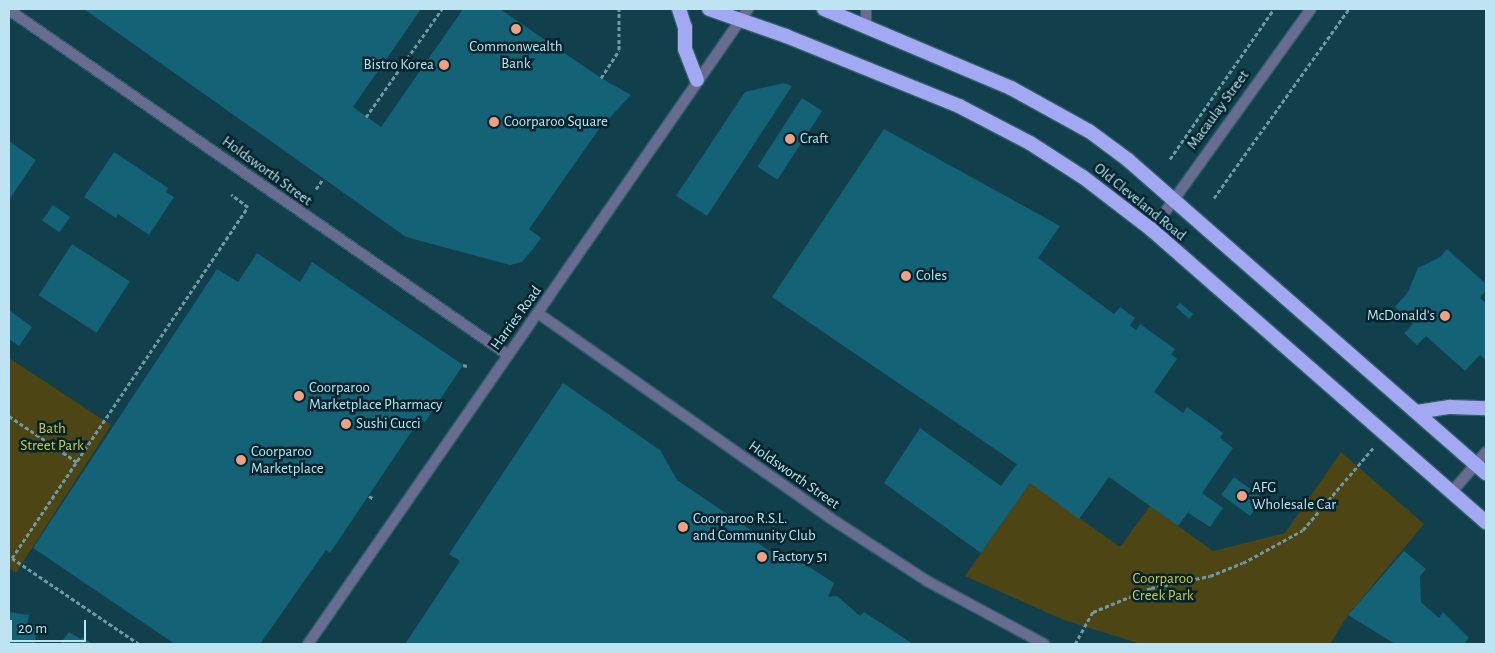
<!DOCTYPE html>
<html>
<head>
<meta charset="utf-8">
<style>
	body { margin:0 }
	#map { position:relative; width:1495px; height:653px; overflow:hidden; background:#113f4b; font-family:"Alegreya Sans",sans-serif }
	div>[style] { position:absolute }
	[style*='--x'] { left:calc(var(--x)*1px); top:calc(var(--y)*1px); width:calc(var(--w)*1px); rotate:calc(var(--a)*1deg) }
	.green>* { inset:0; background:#4d4514 }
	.building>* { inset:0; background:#136276; transform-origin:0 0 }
	.path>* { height:3px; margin-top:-1.5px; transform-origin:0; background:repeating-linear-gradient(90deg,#6f99a5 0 4px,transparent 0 6.5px) }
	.roads { filter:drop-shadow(1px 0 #305d69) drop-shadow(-1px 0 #305d69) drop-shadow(0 1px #305d69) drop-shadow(0 -1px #305d69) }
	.minor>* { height:10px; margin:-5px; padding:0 5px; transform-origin:5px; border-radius:5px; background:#696c91 }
	.trunk>* { height:14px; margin:-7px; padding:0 7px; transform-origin:7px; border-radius:7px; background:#a2a9f2 }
	.dots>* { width:14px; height:14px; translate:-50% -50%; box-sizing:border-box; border:2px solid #00242e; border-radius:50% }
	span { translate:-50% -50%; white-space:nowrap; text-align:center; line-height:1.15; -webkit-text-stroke:5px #00242e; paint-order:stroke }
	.poi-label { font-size:15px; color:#bee4f1 }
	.right { translate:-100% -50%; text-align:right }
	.left { translate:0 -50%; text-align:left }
	.street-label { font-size:15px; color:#bee4f1 }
	.park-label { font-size:15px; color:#dec731 }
	.frame { position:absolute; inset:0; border:10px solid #bee4f1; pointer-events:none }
	.scale { position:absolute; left:10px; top:620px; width:76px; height:22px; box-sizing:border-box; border:2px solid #bee4f1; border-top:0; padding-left:6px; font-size:15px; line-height:18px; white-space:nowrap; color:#bee4f1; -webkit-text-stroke:4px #00242e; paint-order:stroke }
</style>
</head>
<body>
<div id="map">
	<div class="green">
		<div style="clip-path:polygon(9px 358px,111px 425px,16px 573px,9px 568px)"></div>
		<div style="clip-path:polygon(1341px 452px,1424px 524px,1348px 615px,1330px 644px,1141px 644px,1064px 620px,965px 576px,1030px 483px,1120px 547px,1150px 506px,1213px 551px,1285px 533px)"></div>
	</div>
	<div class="building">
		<div style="clip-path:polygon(84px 9px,421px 9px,353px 107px,381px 127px,463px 9px,500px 9px,601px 78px,631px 95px,599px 129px,529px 229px,541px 238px,533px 249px,522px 262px,510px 265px,406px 237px)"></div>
		<div style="clip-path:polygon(784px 83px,792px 86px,707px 216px,676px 196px,745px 92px)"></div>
		<div style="left:802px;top:98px;width:24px;height:82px;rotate:33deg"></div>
		<div style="clip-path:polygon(884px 129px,1060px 226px,1038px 258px,1114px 314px,1120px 307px,1135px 318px,1130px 325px,1136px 330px,1140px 324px,1175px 349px,1171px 354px,1177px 359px,1154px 392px,1183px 413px,1187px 407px,1223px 433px,1220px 438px,1233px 448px,1202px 493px,1223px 508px,1210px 527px,1188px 513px,1192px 507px,1178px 526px,1109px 477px,1079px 519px,1030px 483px,981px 553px,884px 483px,920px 428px,1001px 486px,1017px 464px,772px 297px)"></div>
		<div style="clip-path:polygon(9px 141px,36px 160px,9px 200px)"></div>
		<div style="clip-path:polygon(114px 152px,168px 188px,166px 192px,174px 197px,149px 235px,118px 214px,116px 218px,84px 197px)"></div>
		<div style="left:53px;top:205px;width:21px;height:19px;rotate:35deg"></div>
		<div style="left:72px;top:244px;width:69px;height:61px;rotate:33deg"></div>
		<div style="clip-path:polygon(1447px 249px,1486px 284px,1486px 290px,1480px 298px,1486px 303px,1486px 360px,1480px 355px,1465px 371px,1426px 336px,1417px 345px,1404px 333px,1413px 324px,1395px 307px,1408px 292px,1418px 268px,1440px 257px)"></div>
		<div style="clip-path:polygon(257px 253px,300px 282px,312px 262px,463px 365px,425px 422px,420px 419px,330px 553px,326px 550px,260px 644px,175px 644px,33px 548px,217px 269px,238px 282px)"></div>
		<div style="clip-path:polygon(1180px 303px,1193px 314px,1189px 319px,1176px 307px)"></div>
		<div style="clip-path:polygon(9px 310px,32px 327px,19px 346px,9px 339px)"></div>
		<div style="clip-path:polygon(563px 383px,660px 450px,677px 480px,758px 535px,755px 541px,786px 562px,789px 554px,834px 583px,828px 597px,837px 596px,860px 616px,864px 612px,913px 644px,405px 644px,460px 561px,449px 554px)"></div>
		<div style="left:1234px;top:477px;width:36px;height:22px;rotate:36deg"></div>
		<div style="clip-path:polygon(1404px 551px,1426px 569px,1420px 576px,1421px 602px,1439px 618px,1443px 612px,1469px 638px,1464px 644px,1395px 644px,1348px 615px)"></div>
		<div style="clip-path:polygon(9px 612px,29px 615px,27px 624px,37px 626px,35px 644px,9px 644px)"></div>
		<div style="clip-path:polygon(69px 632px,81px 639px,82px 637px,93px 644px,60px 644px)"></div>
	</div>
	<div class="path">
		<div style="--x:601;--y:78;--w:33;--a:-57"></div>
		<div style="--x:619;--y:50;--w:41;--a:-90"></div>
		<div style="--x:366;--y:117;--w:132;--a:-54.9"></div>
		<div style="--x:1170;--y:159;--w:183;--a:-55.3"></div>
		<div style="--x:316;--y:189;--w:12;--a:-55"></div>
		<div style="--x:1214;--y:198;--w:232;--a:-54.5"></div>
		<div style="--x:463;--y:365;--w:4;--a:14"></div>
		<div style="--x:9;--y:416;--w:82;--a:34.1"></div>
		<div style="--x:369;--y:496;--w:6;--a:31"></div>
		<div style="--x:139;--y:644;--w:153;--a:-145.9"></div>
		<div style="--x:12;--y:558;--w:423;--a:-56.1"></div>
		<div style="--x:248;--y:207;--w:21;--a:-143"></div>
		<div style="--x:1075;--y:644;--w:37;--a:-61"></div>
		<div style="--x:1093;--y:612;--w:63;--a:-22.5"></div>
		<div style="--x:1151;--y:588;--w:60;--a:-11.5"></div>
		<div style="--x:1210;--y:576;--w:35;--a:-22"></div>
		<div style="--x:1243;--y:563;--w:68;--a:-28.8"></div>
		<div style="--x:1303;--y:530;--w:108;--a:-49.5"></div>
	</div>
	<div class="roads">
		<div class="minor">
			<div style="--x:9;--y:10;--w:607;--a:34.66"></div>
			<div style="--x:866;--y:25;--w:16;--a:-90"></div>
			<div style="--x:1152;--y:230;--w:272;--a:-54.3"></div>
			<div style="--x:539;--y:314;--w:355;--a:35"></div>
			<div style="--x:830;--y:518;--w:116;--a:33"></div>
			<div style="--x:927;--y:581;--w:133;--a:28.3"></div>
			<div style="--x:1452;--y:492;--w:52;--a:-49.6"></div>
			<div style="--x:308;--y:644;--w:773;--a:-55.28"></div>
		</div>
		<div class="trunk">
			<div style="--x:679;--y:9;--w:19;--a:72"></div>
			<div style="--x:685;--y:27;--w:22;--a:90"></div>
			<div style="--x:685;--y:49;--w:33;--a:69"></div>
			<div style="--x:709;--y:9;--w:82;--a:19.3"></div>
			<div style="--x:786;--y:36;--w:187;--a:22"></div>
			<div style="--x:959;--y:106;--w:80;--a:27.5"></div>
			<div style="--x:1030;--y:143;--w:63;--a:32.7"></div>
			<div style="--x:1083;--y:177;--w:87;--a:37.5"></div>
			<div style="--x:1152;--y:230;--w:444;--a:41.2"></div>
			<div style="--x:824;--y:9;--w:203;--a:22.9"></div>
			<div style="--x:1011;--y:88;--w:89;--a:28.9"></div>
			<div style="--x:1089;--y:131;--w:49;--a:36.6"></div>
			<div style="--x:1128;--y:160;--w:476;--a:41.2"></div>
			<div style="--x:1417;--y:412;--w:33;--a:-9"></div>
			<div style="--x:1450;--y:407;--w:36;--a:2"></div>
		</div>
	</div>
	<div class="dots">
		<div style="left:516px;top:29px;background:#f39f82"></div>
		<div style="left:444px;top:65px;background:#f39f82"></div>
		<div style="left:494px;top:122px;background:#f39f82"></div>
		<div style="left:790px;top:139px;background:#f39f82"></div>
		<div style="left:906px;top:276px;background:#f39f82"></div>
		<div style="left:1445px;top:316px;background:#f39f82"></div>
		<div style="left:299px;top:396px;background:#f39f82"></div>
		<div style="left:346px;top:424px;background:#f39f82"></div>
		<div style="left:241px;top:460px;background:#f39f82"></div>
		<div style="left:1242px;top:496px;background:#f39f82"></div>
		<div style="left:683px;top:527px;background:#f39f82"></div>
		<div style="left:762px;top:557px;background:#f39f82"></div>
	</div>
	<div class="poi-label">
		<span style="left:516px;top:55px">Commonwealth<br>Bank</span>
		<span class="right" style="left:434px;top:65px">Bistro Korea</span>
		<span class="left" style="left:504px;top:122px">Coorparoo Square</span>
		<span class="left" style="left:800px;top:139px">Craft</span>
		<span class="left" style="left:916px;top:276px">Coles</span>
		<span class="right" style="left:1435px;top:316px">McDonald's</span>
		<span class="left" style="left:309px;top:396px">Coorparoo<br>Marketplace Pharmacy</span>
		<span class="left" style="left:356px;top:424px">Sushi Cucci</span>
		<span class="left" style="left:251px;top:460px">Coorparoo<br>Marketplace</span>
		<span class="left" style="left:1252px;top:496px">AFG<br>Wholesale Car</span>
		<span class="left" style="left:693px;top:527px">Coorparoo R.S.L.<br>and Community Club</span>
		<span class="left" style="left:772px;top:557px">Factory 51</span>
	</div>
	<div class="street-label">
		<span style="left:1218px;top:110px;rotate:-54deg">Macaulay Street</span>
		<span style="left:267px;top:171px;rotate:36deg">Holdsworth Street</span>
		<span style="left:1140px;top:202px;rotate:39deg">Old Cleveland Road</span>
		<span style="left:516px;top:318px;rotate:-54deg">Harries Road</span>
		<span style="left:794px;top:475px;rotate:35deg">Holdsworth Street</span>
	</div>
	<div class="park-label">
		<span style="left:52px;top:437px">Bath<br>Street Park</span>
		<span style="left:1163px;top:587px">Coorparoo<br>Creek Park</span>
	</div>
	<div class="frame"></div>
	<div class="scale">20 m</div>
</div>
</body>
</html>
